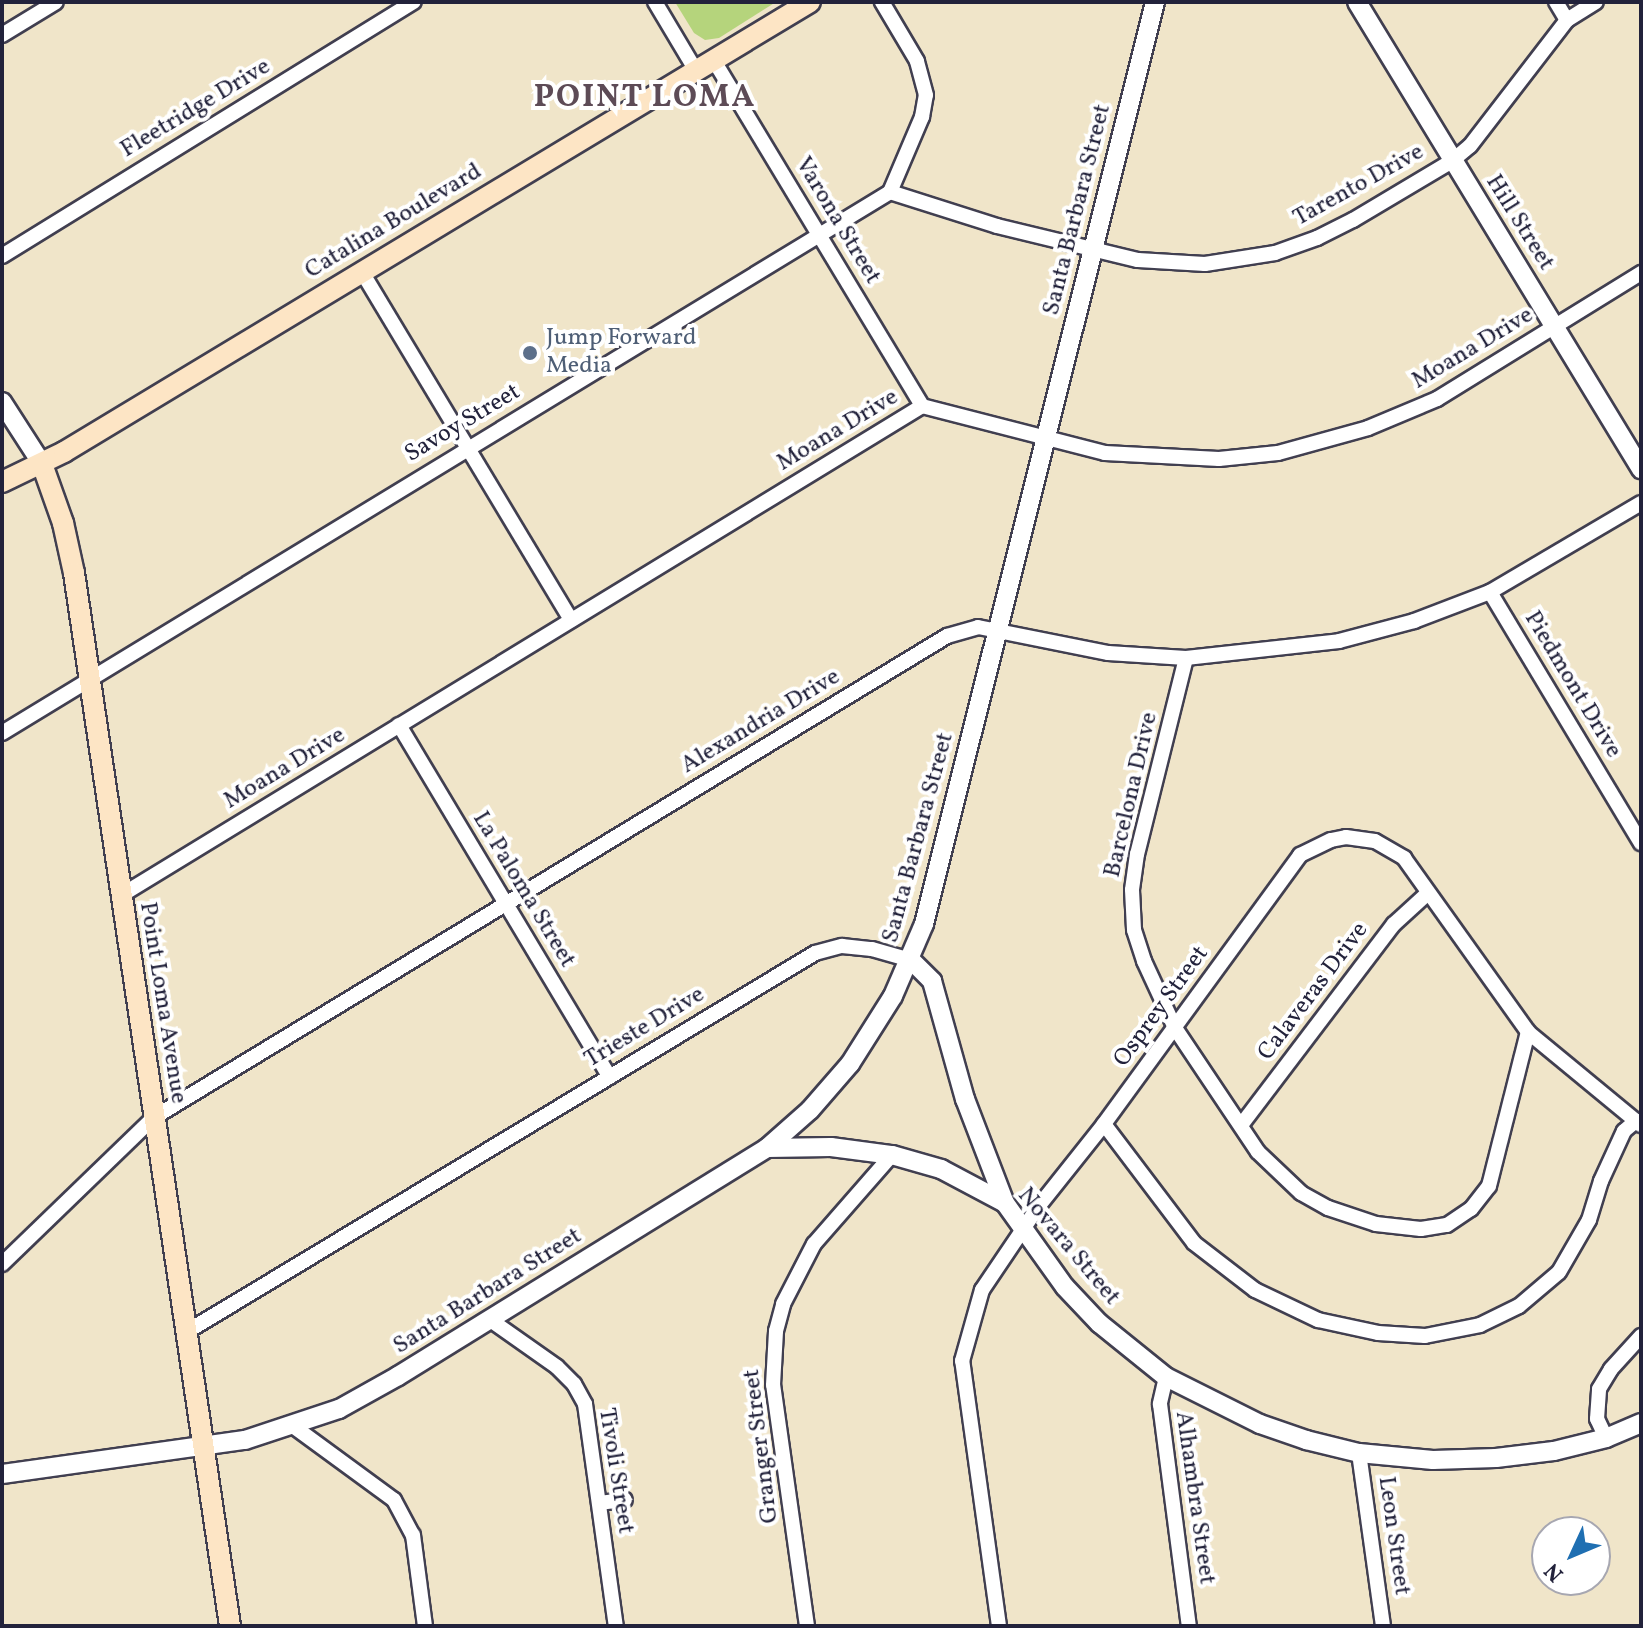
<!DOCTYPE html>
<html>
<head>
<meta charset="utf-8">
<style>
	body { margin:0 }
	#map { position:relative; width:1643px; height:1628px; overflow:hidden; background:#f0e5c9; font-family:Vollkorn,serif }
	div>[style] { position:absolute }
	[style*='--x'] { left:calc(var(--x)*1px); top:calc(var(--y)*1px); width:calc(var(--w)*1px); rotate:calc(var(--a)*1deg) }
	.green>* { inset:0; background:#b5d47c }
	.roads { filter:drop-shadow(2px 0 #413f50) drop-shadow(-2px 0 #413f50) drop-shadow(0 2px #413f50) drop-shadow(0 -2px #413f50) }
	.minor>* { height:14px; margin:-7px; padding:0 7px; transform-origin:7px; border-radius:7px; background:#fff }
	.tertiary>* { height:18px; margin:-9px; padding:0 9px; transform-origin:9px; border-radius:9px; background:#fff }
	.secondary>* { height:20px; margin:-10px; padding:0 10px; transform-origin:10px; border-radius:10px; background:#fde5c5 }
	.dots>* { width:22px; height:22px; translate:-50% -50%; box-sizing:border-box; border:4px solid #fff; border-radius:50% }
	span { translate:-50% -50%; white-space:nowrap; text-align:center; line-height:1.15; -webkit-text-stroke:8px #fff; paint-order:stroke }
	.street-label { font-size:24px; color:#22223b }
	.service-label { font-size:24px; color:#4e5e75 }
	.left { translate:0 -50%; text-align:left }
	.district-label { font-size:32px; color:#5d4b56; font-weight:700; letter-spacing:2px }
	.frame { position:absolute; inset:0; border:4px solid #22223b; pointer-events:none }
	.north { position:absolute; left:1531px; top:1516px; width:80px; height:80px; box-sizing:border-box; background:#fff; border:2px solid #a7a7b1; border-radius:50%; rotate:226deg; font-size:22px; font-weight:700; line-height:32px; text-align:center; color:#22223b }
	.north::after { content:''; display:block; margin:auto; width:28px; height:36px; background:#1f6fb2; clip-path:polygon(50% 0,100% 100%,50% 72%,0 100%) }
</style>
</head>
<body>
<div id="map">
	<div class="green">
		<div style="clip-path:polygon(675px 2px,776px 2px,719px 38px,705px 40px,694px 33px)"></div>
	</div>
	<div class="roads">
		<div class="minor">
			<div style="--x:655;--y:2;--w:78;--a:59.2"></div>
			<div style="--x:1556;--y:2;--w:21;--a:59"></div>
			<div style="--x:2;--y:35;--w:63;--a:-31.4"></div>
			<div style="--x:713;--y:59;--w:405;--a:58.9"></div>
			<div style="--x:890;--y:192;--w:112;--a:17.6"></div>
			<div style="--x:997;--y:226;--w:145;--a:13.6"></div>
			<div style="--x:1138;--y:260;--w:67;--a:3.4"></div>
			<div style="--x:1205;--y:264;--w:71;--a:-8.9"></div>
			<div style="--x:1275;--y:253;--w:45;--a:-19.7"></div>
			<div style="--x:1317;--y:238;--w:40;--a:-26.6"></div>
			<div style="--x:1353;--y:220;--w:115;--a:-30.8"></div>
			<div style="--x:1452;--y:161;--w:23;--a:-40"></div>
			<div style="--x:1470;--y:146;--w:159;--a:-52.4"></div>
			<div style="--x:1567;--y:20;--w:34;--a:-32"></div>
			<div style="--x:2;--y:256;--w:484;--a:-31.7"></div>
			<div style="--x:362;--y:272;--w:406;--a:59"></div>
			<div style="--x:1490;--y:592;--w:293;--a:59"></div>
			<div style="--x:1186;--y:658;--w:202;--a:104"></div>
			<div style="--x:1137;--y:854;--w:36;--a:98"></div>
			<div style="--x:1132;--y:890;--w:40;--a:87.1"></div>
			<div style="--x:1134;--y:930;--w:33;--a:72"></div>
			<div style="--x:1144;--y:961;--w:74;--a:65.2"></div>
			<div style="--x:1175;--y:1028;--w:149;--a:56.2"></div>
			<div style="--x:1258;--y:1152;--w:59;--a:43.6"></div>
			<div style="--x:1301;--y:1193;--w:31;--a:29"></div>
			<div style="--x:1328;--y:1208;--w:51;--a:18.4"></div>
			<div style="--x:1376;--y:1224;--w:45;--a:6.3"></div>
			<div style="--x:1421;--y:1229;--w:26;--a:-9"></div>
			<div style="--x:1447;--y:1225;--w:29;--a:-34"></div>
			<div style="--x:1471;--y:1209;--w:29;--a:-52"></div>
			<div style="--x:1489;--y:1186;--w:159;--a:-75.8"></div>
			<div style="--x:399;--y:725;--w:410;--a:59.1"></div>
			<div style="--x:2;--y:733;--w:1040;--a:-31.35"></div>
			<div style="--x:890;--y:192;--w:82;--a:-66.9"></div>
			<div style="--x:922;--y:117;--w:22;--a:-80"></div>
			<div style="--x:926;--y:95;--w:35;--a:-105"></div>
			<div style="--x:917;--y:61;--w:69;--a:-120.7"></div>
			<div style="--x:120;--y:896;--w:940;--a:-31.42"></div>
			<div style="--x:922;--y:406;--w:189;--a:14.4"></div>
			<div style="--x:1105;--y:453;--w:114;--a:3"></div>
			<div style="--x:1219;--y:459;--w:59;--a:-5.8"></div>
			<div style="--x:1278;--y:453;--w:93;--a:-15.5"></div>
			<div style="--x:1368;--y:428;--w:75;--a:-22.8"></div>
			<div style="--x:1437;--y:399;--w:240;--a:-31.7"></div>
			<div style="--x:1104;--y:1124;--w:149;--a:52.9"></div>
			<div style="--x:1194;--y:1243;--w:77;--a:37.6"></div>
			<div style="--x:1255;--y:1290;--w:70;--a:25.5"></div>
			<div style="--x:1318;--y:1320;--w:61;--a:12.2"></div>
			<div style="--x:1378;--y:1333;--w:47;--a:3.7"></div>
			<div style="--x:1425;--y:1336;--w:56;--a:-11.3"></div>
			<div style="--x:1480;--y:1325;--w:43;--a:-26"></div>
			<div style="--x:1519;--y:1306;--w:52;--a:-40.4"></div>
			<div style="--x:1559;--y:1272;--w:60;--a:-60"></div>
			<div style="--x:1589;--y:1220;--w:41;--a:-72.9"></div>
			<div style="--x:1601;--y:1181;--w:55;--a:-65.3"></div>
			<div style="--x:1624;--y:1131;--w:16;--a:-40"></div>
			<div style="--x:1242;--y:1124;--w:251;--a:-52.8"></div>
			<div style="--x:1394;--y:924;--w:46;--a:-42.4"></div>
			<div style="--x:2;--y:1264;--w:210;--a:-44"></div>
			<div style="--x:153;--y:1118;--w:929;--a:-31.26"></div>
			<div style="--x:947;--y:636;--w:32;--a:-16"></div>
			<div style="--x:978;--y:627;--w:133;--a:11.3"></div>
			<div style="--x:1108;--y:653;--w:78;--a:3.7"></div>
			<div style="--x:1186;--y:658;--w:154;--a:-6.3"></div>
			<div style="--x:1339;--y:641;--w:78;--a:-14.9"></div>
			<div style="--x:1414;--y:621;--w:81;--a:-20.9"></div>
			<div style="--x:1490;--y:592;--w:175;--a:-30.5"></div>
			<div style="--x:489;--y:1319;--w:83;--a:35.2"></div>
			<div style="--x:557;--y:1367;--w:24;--a:45"></div>
			<div style="--x:574;--y:1384;--w:23;--a:61"></div>
			<div style="--x:585;--y:1404;--w:224;--a:82.1"></div>
			<div style="--x:188;--y:1331;--w:732;--a:-31.08"></div>
			<div style="--x:815;--y:953;--w:28;--a:-15"></div>
			<div style="--x:842;--y:946;--w:30;--a:6"></div>
			<div style="--x:872;--y:949;--w:41;--a:15.8"></div>
			<div style="--x:1166;--y:1377;--w:28;--a:103"></div>
			<div style="--x:1160;--y:1404;--w:224;--a:82.6"></div>
			<div style="--x:293;--y:1426;--w:125;--a:36.2"></div>
			<div style="--x:394;--y:1500;--w:40;--a:62"></div>
			<div style="--x:413;--y:1535;--w:92;--a:82.5"></div>
			<div style="--x:1606;--y:1438;--w:21;--a:-115"></div>
			<div style="--x:1597;--y:1419;--w:30;--a:-86"></div>
			<div style="--x:1599;--y:1389;--w:23;--a:-59"></div>
			<div style="--x:1611;--y:1369;--w:45;--a:-47.7"></div>
			<div style="--x:1359;--y:1453;--w:175;--a:82.1"></div>
			<div style="--x:599;--y:1503;--w:26;--a:-7"></div>
			<div style="--x:807;--y:1626;--w:243;--a:-98"></div>
			<div style="--x:773;--y:1385;--w:54;--a:-86.8"></div>
			<div style="--x:776;--y:1331;--w:28;--a:-75"></div>
			<div style="--x:783;--y:1304;--w:68;--a:-62.7"></div>
			<div style="--x:814;--y:1244;--w:118;--a:-48.8"></div>
			<div style="--x:999;--y:1626;--w:268;--a:-97.9"></div>
			<div style="--x:962;--y:1361;--w:74;--a:-74.3"></div>
			<div style="--x:982;--y:1290;--w:100;--a:-56"></div>
			<div style="--x:1038;--y:1207;--w:106;--a:-51.5"></div>
			<div style="--x:1104;--y:1124;--w:333;--a:-53.9"></div>
			<div style="--x:1300;--y:855;--w:34;--a:-26"></div>
			<div style="--x:1331;--y:840;--w:15;--a:-11"></div>
			<div style="--x:1346;--y:837;--w:29;--a:8"></div>
			<div style="--x:1375;--y:841;--w:34;--a:30"></div>
			<div style="--x:1404;--y:858;--w:214;--a:54.5"></div>
			<div style="--x:1528;--y:1032;--w:146;--a:39.5"></div>
		</div>
		<div class="tertiary">
			<div style="--x:1357;--y:2;--w:547;--a:58.69"></div>
			<div style="--x:2;--y:402;--w:74;--a:57.2"></div>
			<div style="--x:911;--y:960;--w:30;--a:45"></div>
			<div style="--x:932;--y:981;--w:123;--a:74.4"></div>
			<div style="--x:965;--y:1099;--w:111;--a:69"></div>
			<div style="--x:767;--y:1148;--w:64;--a:-0.9"></div>
			<div style="--x:831;--y:1147;--w:62;--a:7.5"></div>
			<div style="--x:892;--y:1155;--w:51;--a:15.9"></div>
			<div style="--x:941;--y:1169;--w:72;--a:28"></div>
			<div style="--x:1005;--y:1203;--w:103;--a:54.5"></div>
			<div style="--x:1065;--y:1287;--w:50;--a:46.6"></div>
			<div style="--x:1099;--y:1323;--w:86;--a:38.9"></div>
			<div style="--x:1166;--y:1377;--w:105;--a:26.6"></div>
			<div style="--x:1260;--y:1424;--w:49;--a:19.2"></div>
			<div style="--x:1306;--y:1440;--w:55;--a:13.8"></div>
			<div style="--x:1359;--y:1453;--w:74;--a:5.4"></div>
			<div style="--x:1433;--y:1460;--w:63;--a:-1.8"></div>
			<div style="--x:1496;--y:1458;--w:58;--a:-6.9"></div>
			<div style="--x:1554;--y:1451;--w:54;--a:-14"></div>
			<div style="--x:1606;--y:1438;--w:38;--a:-23"></div>
			<div style="--x:2;--y:1474;--w:245;--a:-8"></div>
			<div style="--x:245;--y:1440;--w:99;--a:-18.3"></div>
			<div style="--x:339;--y:1409;--w:68;--a:-29.2"></div>
			<div style="--x:398;--y:1376;--w:434;--a:-31.7"></div>
			<div style="--x:767;--y:1148;--w:57;--a:-41.5"></div>
			<div style="--x:810;--y:1110;--w:61;--a:-49"></div>
			<div style="--x:850;--y:1064;--w:80;--a:-57.7"></div>
			<div style="--x:893;--y:996;--w:78;--a:-66.7"></div>
			<div style="--x:924;--y:924;--w:950;--a:-75.93"></div>
		</div>
		<div class="secondary">
			<div style="--x:42;--y:464;--w:63;--a:70.4"></div>
			<div style="--x:63;--y:523;--w:51;--a:77.6"></div>
			<div style="--x:74;--y:573;--w:1064;--a:81.57"></div>
			<div style="--x:2;--y:482;--w:69;--a:-25.8"></div>
			<div style="--x:64;--y:452;--w:871;--a:-31.1"></div>
		</div>
	</div>
	<div class="dots">
		<div style="left:530px;top:353px;background:#5c6f8a"></div>
	</div>
	<div class="street-label">
		<span style="left:196px;top:109px;rotate:-31deg">Fleetridge Drive</span>
		<span style="left:1359px;top:186px;rotate:-29deg">Tarento Drive</span>
		<span style="left:1078px;top:210px;rotate:-76deg">Santa Barbara Street</span>
		<span style="left:837px;top:221px;rotate:59deg">Varona Street</span>
		<span style="left:394px;top:222px;rotate:-31deg">Catalina Boulevard</span>
		<span style="left:1519px;top:223px;rotate:58deg">Hill Street</span>
		<span style="left:1473px;top:349px;rotate:-31deg">Moana Drive</span>
		<span style="left:463px;top:424px;rotate:-31deg">Savoy Street</span>
		<span style="left:838px;top:431px;rotate:-31deg">Moana Drive</span>
		<span style="left:1572px;top:685px;rotate:59deg">Piedmont Drive</span>
		<span style="left:761px;top:722px;rotate:-31deg">Alexandria Drive</span>
		<span style="left:285px;top:769px;rotate:-31deg">Moana Drive</span>
		<span style="left:1132px;top:795px;rotate:-77deg">Barcelona Drive</span>
		<span style="left:919px;top:838px;rotate:-75deg">Santa Barbara Street</span>
		<span style="left:523px;top:890px;rotate:59deg">La Paloma Street</span>
		<span style="left:1314px;top:992px;rotate:-53deg">Calaveras Drive</span>
		<span style="left:162px;top:1003px;rotate:81deg">Point Loma Avenue</span>
		<span style="left:1162px;top:1007px;rotate:-54deg">Osprey Street</span>
		<span style="left:645px;top:1028px;rotate:-31deg">Trieste Drive</span>
		<span style="left:1068px;top:1247px;rotate:50deg">Novara Street</span>
		<span style="left:488px;top:1292px;rotate:-32deg">Santa Barbara Street</span>
		<span style="left:762px;top:1446px;rotate:-97deg">Granger Street</span>
		<span style="left:615px;top:1471px;rotate:81deg">Tivoli Street</span>
		<span style="left:1194px;top:1498px;rotate:82deg">Alhambra Street</span>
		<span style="left:1393px;top:1536px;rotate:82deg">Leon Street</span>
	</div>
	<div class="service-label">
		<span class="left" style="left:546px;top:353px">Jump Forward<br>Media</span>
	</div>
	<div class="district-label">
		<span style="left:645px;top:98px">POINT LOMA</span>
	</div>
	<div class="frame"></div>
	<div class="north">N</div>
</div>
</body>
</html>
